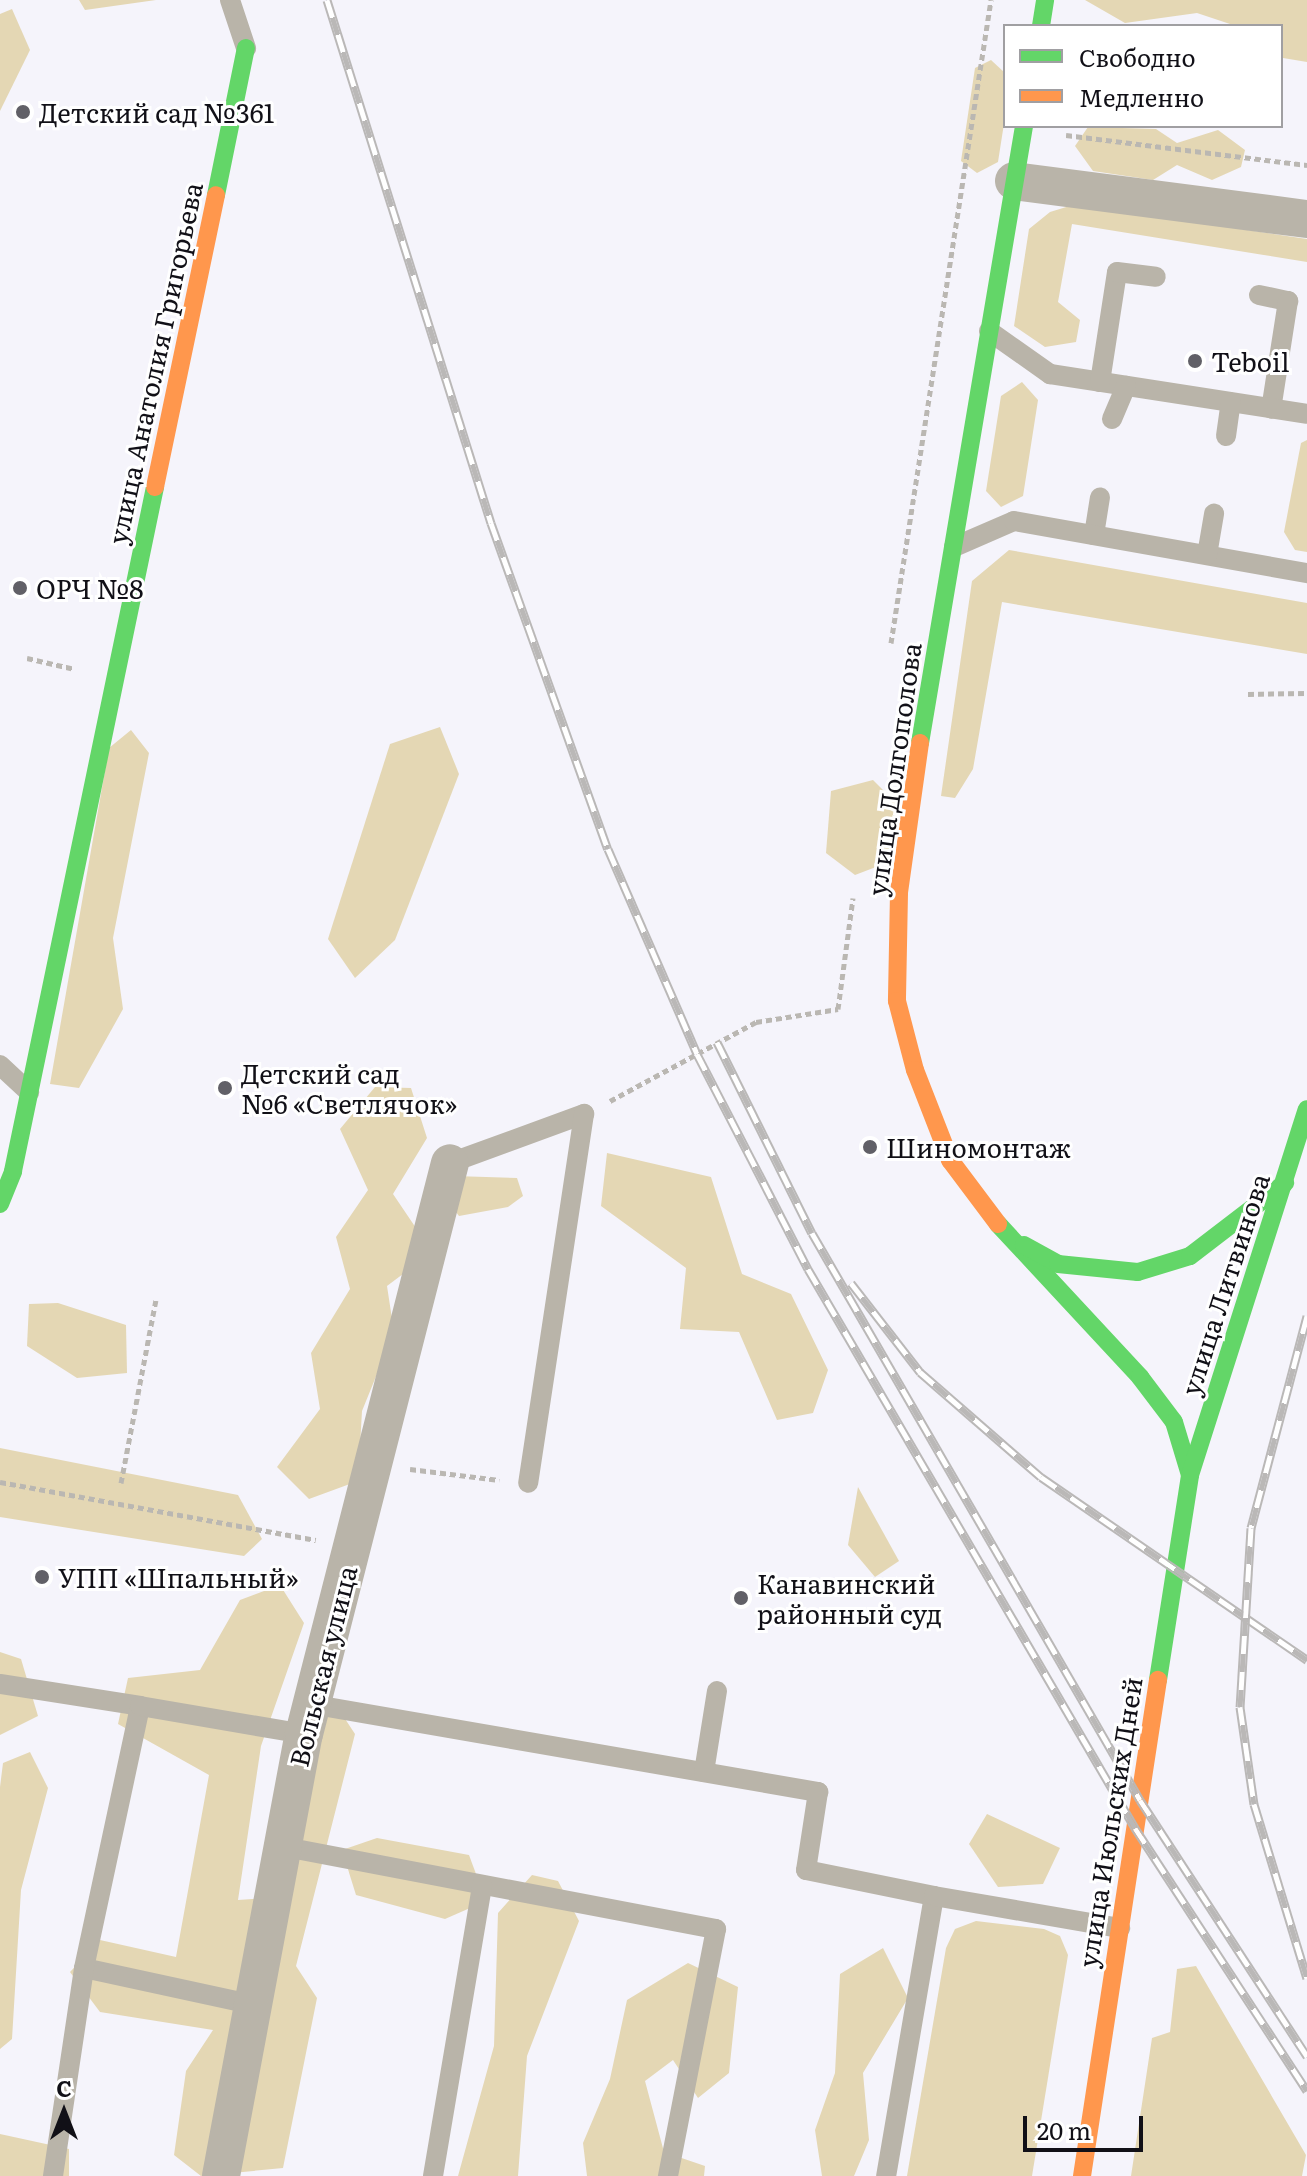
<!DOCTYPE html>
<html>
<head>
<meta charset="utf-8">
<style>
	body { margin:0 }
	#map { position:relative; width:1307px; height:2176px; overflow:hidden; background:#f5f4fb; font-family:Literata,serif }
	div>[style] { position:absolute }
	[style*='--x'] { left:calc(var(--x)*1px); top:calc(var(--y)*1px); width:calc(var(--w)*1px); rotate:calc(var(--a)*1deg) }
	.green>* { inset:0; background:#e4d7b4 }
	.path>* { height:5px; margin-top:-2.5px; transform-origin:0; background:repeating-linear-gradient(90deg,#bab7b2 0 6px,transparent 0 10px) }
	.lane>* { height:20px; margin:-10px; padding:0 10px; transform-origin:10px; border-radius:10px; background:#b9b4a9 }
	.street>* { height:38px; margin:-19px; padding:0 19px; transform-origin:19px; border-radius:19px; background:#b9b4a9 }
	.fast>* { height:18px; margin:-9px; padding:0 9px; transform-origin:9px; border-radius:9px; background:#63d668 }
	.slow>* { height:18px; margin:-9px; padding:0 9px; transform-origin:9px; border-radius:9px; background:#ff974d }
	.rail>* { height:9px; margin-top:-4.5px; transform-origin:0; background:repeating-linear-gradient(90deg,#fff 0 18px,#bab8b7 0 36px); box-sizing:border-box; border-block:2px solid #bab8b7 }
	.dots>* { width:22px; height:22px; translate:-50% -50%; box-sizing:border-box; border:4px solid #fff; border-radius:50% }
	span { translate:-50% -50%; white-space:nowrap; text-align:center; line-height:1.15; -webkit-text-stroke:6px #fff; paint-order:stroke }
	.poi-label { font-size:26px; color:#111017 }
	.left { translate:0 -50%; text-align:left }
	.street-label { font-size:26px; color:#111017 }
	.legend { position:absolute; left:1003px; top:24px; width:280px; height:104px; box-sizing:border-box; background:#fff; border:2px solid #a09fa2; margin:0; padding:10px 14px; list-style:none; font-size:24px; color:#111017 }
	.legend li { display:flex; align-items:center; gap:16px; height:40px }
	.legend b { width:40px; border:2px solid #a09fa2 }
	.north { position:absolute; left:24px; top:2072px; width:80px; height:80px; -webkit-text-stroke:6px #fff; paint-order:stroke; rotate:0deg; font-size:22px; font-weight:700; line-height:32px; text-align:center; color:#111017 }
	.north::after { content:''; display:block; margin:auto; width:28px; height:36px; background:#111017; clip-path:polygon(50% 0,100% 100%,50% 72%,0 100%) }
	.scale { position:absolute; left:1023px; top:2116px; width:120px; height:36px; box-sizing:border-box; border:4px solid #111017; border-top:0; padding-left:10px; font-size:24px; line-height:28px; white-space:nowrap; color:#111017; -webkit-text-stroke:6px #fff; paint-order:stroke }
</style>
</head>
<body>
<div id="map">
	<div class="green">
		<div style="clip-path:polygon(79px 0,156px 0,85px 10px)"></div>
		<div style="clip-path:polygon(1085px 0,1307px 0,1307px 62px,1283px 58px,1281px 66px,1281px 26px,1236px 26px,1197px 13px,1125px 23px)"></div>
		<div style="clip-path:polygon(12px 9px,30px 50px,0 111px,0 14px)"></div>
		<div style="clip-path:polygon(991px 60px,1005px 73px,1005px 117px,998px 162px,977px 173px,961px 161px,975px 68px)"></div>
		<div style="clip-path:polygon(1088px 127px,1156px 129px,1177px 143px,1218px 130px,1245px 150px,1241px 167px,1212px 180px,1177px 165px,1153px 180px,1093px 171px,1075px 146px)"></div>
		<div style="clip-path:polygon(1076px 204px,1307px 239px,1307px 262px,1072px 224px,1058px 302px,1080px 320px,1076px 342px,1045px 347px,1014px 326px,1029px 229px,1050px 212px)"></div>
		<div style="clip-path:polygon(1022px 382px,1038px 400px,1023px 496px,1001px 507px,986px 491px,1001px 396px)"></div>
		<div style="clip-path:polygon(1307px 440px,1307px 552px,1295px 550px,1284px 532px,1301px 443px)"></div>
		<div style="clip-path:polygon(1009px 550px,1307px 603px,1307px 654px,1002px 602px,973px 769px,955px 798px,941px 796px,972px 581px)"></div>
		<div style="clip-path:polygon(440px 727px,459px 774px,395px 940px,355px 978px,328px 939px,390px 744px)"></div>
		<div style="clip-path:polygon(131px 730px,149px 753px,113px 938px,123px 1009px,79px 1088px,50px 1084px,109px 748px)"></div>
		<div style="clip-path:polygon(873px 780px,898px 805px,889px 862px,855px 875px,826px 853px,831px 791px)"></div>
		<div style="clip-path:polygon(375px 1087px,411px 1088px,427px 1138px,393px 1194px,418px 1231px,415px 1265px,387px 1286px,394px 1332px,362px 1411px,358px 1481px,309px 1499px,277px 1467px,320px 1409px,311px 1353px,350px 1289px,336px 1237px,368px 1190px,340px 1129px)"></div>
		<div style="clip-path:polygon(607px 1153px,711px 1177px,742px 1274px,791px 1294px,828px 1370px,813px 1413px,777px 1420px,739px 1332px,680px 1329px,686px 1268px,601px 1206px)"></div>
		<div style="clip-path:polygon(454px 1176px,517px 1178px,523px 1196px,508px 1207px,459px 1216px,445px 1197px)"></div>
		<div style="clip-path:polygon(58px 1303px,126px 1325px,127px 1373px,77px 1378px,27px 1346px,29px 1304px)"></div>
		<div style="clip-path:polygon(0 1448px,238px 1495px,262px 1539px,244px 1556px,0 1517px)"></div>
		<div style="clip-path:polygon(858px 1487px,899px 1561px,875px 1577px,848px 1545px)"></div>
		<div style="clip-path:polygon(280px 1585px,304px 1623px,261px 1746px,238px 1900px,281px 1897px,332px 1699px,355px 1734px,296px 1966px,317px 1998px,283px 2168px,201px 2176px,174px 2155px,186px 2071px,213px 2030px,100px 2012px,70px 1972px,100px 1940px,176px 1957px,209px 1775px,118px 1724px,128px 1678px,200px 1670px,240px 1600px)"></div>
		<div style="clip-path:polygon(0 1652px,21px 1659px,38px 1716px,0 1735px)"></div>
		<div style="clip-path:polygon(30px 1752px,48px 1788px,21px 1890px,12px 2039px,0 2049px,0 1787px,3px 1763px)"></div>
		<div style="clip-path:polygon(987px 1814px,1060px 1848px,1043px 1884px,998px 1887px,969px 1844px)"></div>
		<div style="clip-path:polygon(377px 1838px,469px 1855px,486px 1901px,445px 1919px,356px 1895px,342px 1850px)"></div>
		<div style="clip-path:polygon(532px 1875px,558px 1881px,579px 1921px,527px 2056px,518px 2176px,458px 2176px,494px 2046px,498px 1913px)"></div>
		<div style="clip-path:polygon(976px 1921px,1044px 1929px,1060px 1936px,1068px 1955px,1032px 2176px,907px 2176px,946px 1948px,955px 1929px)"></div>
		<div style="clip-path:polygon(883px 1948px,908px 1998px,863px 2073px,869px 2140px,854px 2176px,822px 2176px,815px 2130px,835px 2073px,840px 1974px)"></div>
		<div style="clip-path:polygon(688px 1963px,738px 1987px,729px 2073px,698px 2098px,673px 2060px,645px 2081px,664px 2152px,705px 2166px,704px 2176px,587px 2176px,583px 2143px,610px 2079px,627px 2000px)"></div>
		<div style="clip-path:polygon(1196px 1966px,1306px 2155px,1302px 2176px,1131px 2176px,1152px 2038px,1170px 2032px,1177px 1969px)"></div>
		<div style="clip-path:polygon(0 2134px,69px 2149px,69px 2176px,0 2176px)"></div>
	</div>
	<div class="path">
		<div style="--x:1066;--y:135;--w:243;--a:7.1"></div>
		<div style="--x:891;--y:643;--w:651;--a:-81.16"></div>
		<div style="--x:27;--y:658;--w:49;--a:12.9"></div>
		<div style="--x:1248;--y:694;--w:59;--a:-1"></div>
		<div style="--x:610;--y:1101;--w:166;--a:-28.4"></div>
		<div style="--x:756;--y:1022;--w:83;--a:-9"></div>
		<div style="--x:838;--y:1009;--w:112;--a:-82.3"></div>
		<div style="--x:410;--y:1469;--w:90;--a:7"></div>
		<div style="--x:0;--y:1482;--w:321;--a:10.4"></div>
		<div style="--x:121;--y:1483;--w:186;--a:-79.2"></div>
	</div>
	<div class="lane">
		<div style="--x:230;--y:0;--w:51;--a:71.6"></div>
		<div style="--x:1259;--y:295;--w:30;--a:12"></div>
		<div style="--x:1288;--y:301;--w:109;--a:98.9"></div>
		<div style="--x:989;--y:331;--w:75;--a:35.2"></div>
		<div style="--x:1050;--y:374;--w:260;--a:8.8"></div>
		<div style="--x:1100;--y:382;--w:111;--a:-81.2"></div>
		<div style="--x:1117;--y:272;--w:39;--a:7"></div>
		<div style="--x:1112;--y:419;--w:36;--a:-67"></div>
		<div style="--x:1226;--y:436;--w:34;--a:-82"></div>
		<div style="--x:1094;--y:535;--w:38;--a:-81"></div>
		<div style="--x:954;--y:547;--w:65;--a:-23.4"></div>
		<div style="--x:1014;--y:521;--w:298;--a:10.1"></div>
		<div style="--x:1207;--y:555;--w:42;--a:-80.3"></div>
		<div style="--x:0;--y:1065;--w:40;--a:43"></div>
		<div style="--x:450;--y:1163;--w:143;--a:-20.1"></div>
		<div style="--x:584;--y:1114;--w:373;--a:98.6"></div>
		<div style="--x:0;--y:1684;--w:142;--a:8.9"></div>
		<div style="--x:310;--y:1704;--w:516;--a:9.83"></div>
		<div style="--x:818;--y:1792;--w:79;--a:98.7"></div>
		<div style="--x:806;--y:1870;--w:131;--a:11.5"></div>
		<div style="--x:934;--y:1896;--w:284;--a:99.7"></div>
		<div style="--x:704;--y:1772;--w:82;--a:-80.9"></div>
		<div style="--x:280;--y:1846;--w:444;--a:10.8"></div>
		<div style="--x:716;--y:1929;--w:252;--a:101"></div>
		<div style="--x:934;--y:1896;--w:189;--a:9.8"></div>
		<div style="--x:84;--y:1968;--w:170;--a:12.2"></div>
		<div style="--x:53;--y:2176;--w:210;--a:-81.5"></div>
		<div style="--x:84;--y:1968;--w:268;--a:-77.9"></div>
		<div style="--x:140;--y:1706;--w:166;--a:9.7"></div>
		<div style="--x:433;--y:2176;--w:295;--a:-80.4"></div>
	</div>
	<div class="street">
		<div style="--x:1014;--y:181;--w:295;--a:7.4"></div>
		<div style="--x:221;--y:2176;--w:450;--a:-79.4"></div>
		<div style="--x:304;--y:1734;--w:589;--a:-75.66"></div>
	</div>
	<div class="fast">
		<div style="--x:1041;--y:26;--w:26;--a:-81"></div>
		<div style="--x:216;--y:195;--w:150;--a:-78.5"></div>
		<div style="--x:920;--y:743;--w:626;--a:-80.43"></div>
		<div style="--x:0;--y:1204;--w:35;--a:-68"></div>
		<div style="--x:13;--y:1171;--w:699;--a:-78.27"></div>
		<div style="--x:998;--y:1224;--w:209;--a:47.1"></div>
		<div style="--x:1140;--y:1377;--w:56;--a:52.9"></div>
		<div style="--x:1174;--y:1422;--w:55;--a:73.2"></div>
		<div style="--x:1024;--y:1245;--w:39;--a:29"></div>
		<div style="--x:1058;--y:1264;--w:80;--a:5.7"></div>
		<div style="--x:1138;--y:1272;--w:54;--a:-17.1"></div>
		<div style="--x:1190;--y:1256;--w:120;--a:-37.5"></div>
		<div style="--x:1158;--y:1680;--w:207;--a:-81.1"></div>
		<div style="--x:1190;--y:1475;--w:384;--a:-72.3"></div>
	</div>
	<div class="slow">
		<div style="--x:155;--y:487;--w:298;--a:-78.2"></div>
		<div style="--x:920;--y:743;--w:151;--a:98"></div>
		<div style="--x:899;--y:893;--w:108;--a:91.1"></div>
		<div style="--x:897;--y:1001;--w:71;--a:75.4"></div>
		<div style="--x:915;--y:1070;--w:97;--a:68.7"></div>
		<div style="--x:950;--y:1160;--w:80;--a:53.1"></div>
		<div style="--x:1082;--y:2176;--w:502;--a:-81.29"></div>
	</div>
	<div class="rail">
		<div style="--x:327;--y:0;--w:548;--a:72.59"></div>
		<div style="--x:491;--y:523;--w:346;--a:70.3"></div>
		<div style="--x:608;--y:849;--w:223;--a:66.5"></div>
		<div style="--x:697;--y:1054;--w:242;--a:62.7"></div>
		<div style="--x:808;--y:1269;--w:648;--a:59.67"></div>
		<div style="--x:1135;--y:1828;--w:314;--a:56.8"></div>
		<div style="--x:717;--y:1042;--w:213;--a:63.6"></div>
		<div style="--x:812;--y:1233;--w:655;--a:59.95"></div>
		<div style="--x:1140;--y:1800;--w:306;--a:56.9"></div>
		<div style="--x:851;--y:1283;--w:113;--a:52.2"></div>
		<div style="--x:920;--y:1372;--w:160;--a:41"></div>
		<div style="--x:1041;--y:1477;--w:323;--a:34.5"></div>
		<div style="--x:1307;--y:1316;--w:219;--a:104.8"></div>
		<div style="--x:1251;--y:1528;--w:179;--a:93.5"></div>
		<div style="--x:1240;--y:1707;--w:98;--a:81.8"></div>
		<div style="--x:1254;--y:1804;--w:182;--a:73.1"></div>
	</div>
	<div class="dots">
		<div style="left:23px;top:112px;background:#616067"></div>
		<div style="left:1195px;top:361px;background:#616067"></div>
		<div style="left:20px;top:588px;background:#616067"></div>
		<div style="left:225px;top:1088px;background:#616067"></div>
		<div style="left:870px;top:1147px;background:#616067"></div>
		<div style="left:42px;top:1577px;background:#616067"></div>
		<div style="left:741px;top:1598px;background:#616067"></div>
	</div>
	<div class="poi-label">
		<span class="left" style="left:39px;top:112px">Детский сад №361</span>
		<span class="left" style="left:1211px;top:361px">Teboil</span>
		<span class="left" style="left:36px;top:588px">ОРЧ №8</span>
		<span class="left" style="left:241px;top:1088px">Детский сад<br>№6 «Светлячок»</span>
		<span class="left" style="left:886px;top:1147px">Шиномонтаж</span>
		<span class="left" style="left:58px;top:1577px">УПП «Шпальный»</span>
		<span class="left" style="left:757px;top:1598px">Канавинский<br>районный суд</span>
	</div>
	<div class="street-label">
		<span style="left:154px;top:363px;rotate:-78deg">улица Анатолия Григорьева</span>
		<span style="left:893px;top:769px;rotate:-82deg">улица Долгополова</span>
		<span style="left:1224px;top:1284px;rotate:-72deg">улица Литвинова</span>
		<span style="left:322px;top:1666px;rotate:-76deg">Вольская улица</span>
		<span style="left:1109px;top:1822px;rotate:-81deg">улица Июльских Дней</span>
	</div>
	<ul class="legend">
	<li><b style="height:10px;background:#63d668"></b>Свободно</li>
	<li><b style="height:10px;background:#ff974d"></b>Медленно</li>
	</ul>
	<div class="north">С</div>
	<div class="scale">20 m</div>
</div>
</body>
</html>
